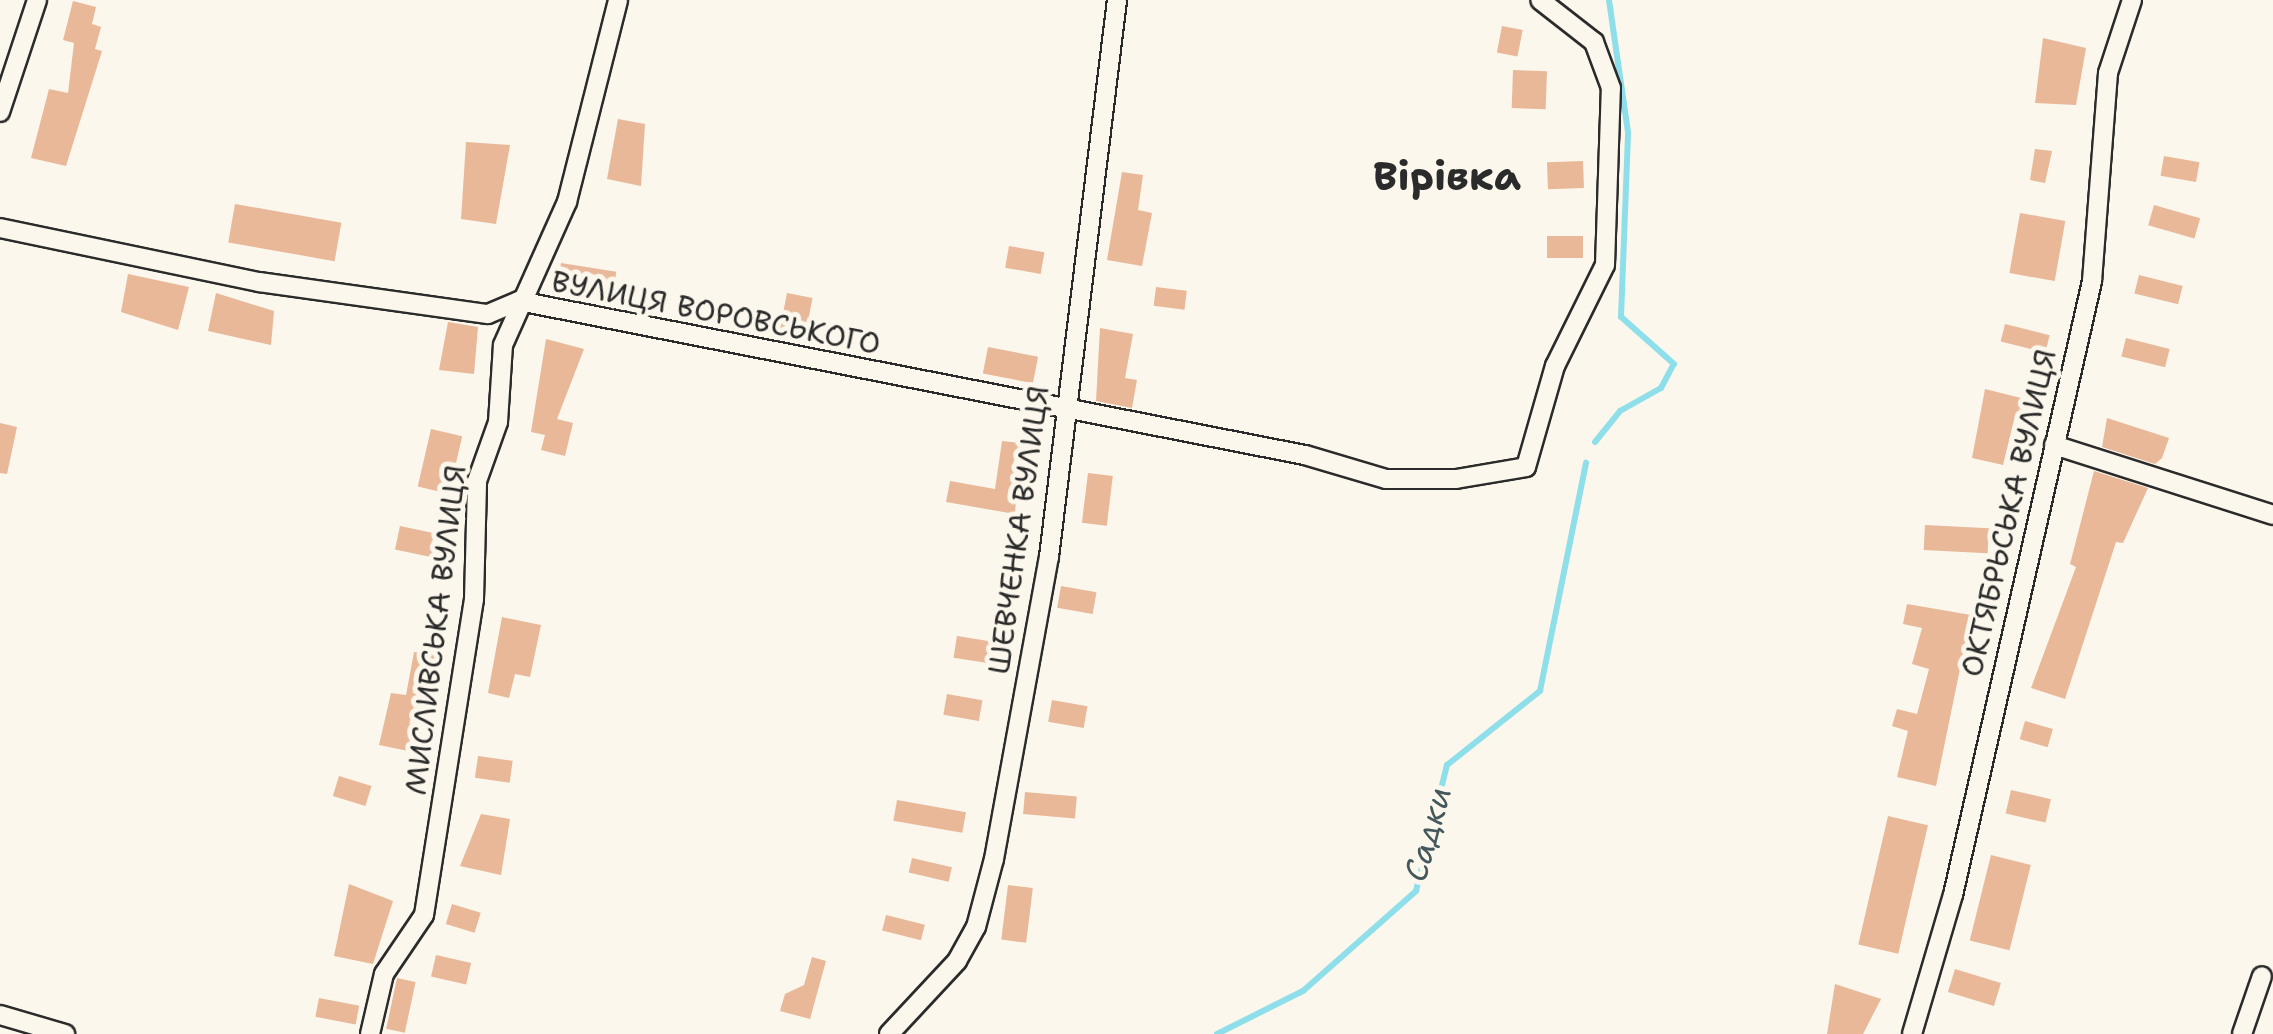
<!DOCTYPE html>
<html>
<head>
<meta charset="utf-8">
<style>
	body { margin:0 }
	#map { position:relative; width:2273px; height:1034px; overflow:hidden; background:#fbf7ec; font-family:"Shantell Sans",sans-serif }
	div>[style] { position:absolute }
	[style*='--x'] { left:calc(var(--x)*1px); top:calc(var(--y)*1px); width:calc(var(--w)*1px); rotate:calc(var(--a)*1deg) }
	.stream>* { height:6px; margin:-3px; padding:0 3px; transform-origin:3px; border-radius:3px; background:#8fdfea }
	.building>* { inset:0; background:#e8b899; transform-origin:0 0 }
	.roads { filter:drop-shadow(2px 0 #2b2b2b) drop-shadow(-2px 0 #2b2b2b) drop-shadow(0 2px #2b2b2b) drop-shadow(0 -2px #2b2b2b) }
	.street>* { height:18px; margin:-9px; padding:0 9px; transform-origin:9px; border-radius:9px; background:#fbf7ec }
	span { translate:-50% -50%; white-space:nowrap; text-align:center; line-height:1.15; -webkit-text-stroke:10px #fbf7ec; paint-order:stroke }
	.street-label { font-size:30px; color:#2b2b2b }
	.water-label { font-size:32px; color:#44585b; font-style:italic }
	.district-label { font-size:40px; color:#2b2b2b; font-weight:700 }
</style>
</head>
<body>
<div id="map">
	<div class="stream">
		<div style="--x:1595;--y:442;--w:40;--a:-51"></div>
		<div style="--x:1620;--y:411;--w:47;--a:-29.3"></div>
		<div style="--x:1661;--y:388;--w:27;--a:-62"></div>
		<div style="--x:1674;--y:364;--w:71;--a:-138.4"></div>
		<div style="--x:1621;--y:317;--w:185;--a:-87.8"></div>
		<div style="--x:1628;--y:132;--w:133;--a:-98.2"></div>
		<div style="--x:1217;--y:1034;--w:96;--a:-26.6"></div>
		<div style="--x:1303;--y:991;--w:151;--a:-41.5"></div>
		<div style="--x:1416;--y:891;--w:130;--a:-76.2"></div>
		<div style="--x:1447;--y:765;--w:119;--a:-38.5"></div>
		<div style="--x:1540;--y:691;--w:233;--a:-78.6"></div>
	</div>
	<div class="building">
		<div style="clip-path:polygon(73px 1px,96px 7px,92px 24px,101px 27px,95px 49px,102px 51px,66px 166px,31px 158px,49px 89px,68px 93px,74px 43px,63px 40px)"></div>
		<div style="left:1502px;top:26px;width:21px;height:27px;rotate:11deg"></div>
		<div style="clip-path:polygon(2043px 38px,2086px 48px,2076px 105px,2035px 103px)"></div>
		<div style="left:1513px;top:70px;width:34px;height:38px;rotate:2deg"></div>
		<div style="clip-path:polygon(618px 119px,645px 124px,641px 186px,607px 179px)"></div>
		<div style="clip-path:polygon(466px 142px,510px 145px,496px 224px,461px 219px)"></div>
		<div style="clip-path:polygon(2035px 149px,2052px 151px,2045px 183px,2030px 180px)"></div>
		<div style="left:2164px;top:156px;width:36px;height:20px;rotate:10deg"></div>
		<div style="left:1583px;top:161px;width:27px;height:36px;rotate:88deg"></div>
		<div style="clip-path:polygon(1122px 172px,1143px 175px,1138px 210px,1152px 213px,1142px 266px,1107px 260px)"></div>
		<div style="left:235px;top:204px;width:108px;height:39px;rotate:10deg"></div>
		<div style="left:2154px;top:205px;width:48px;height:21px;rotate:16deg"></div>
		<div style="left:2020px;top:213px;width:46px;height:61px;rotate:10deg"></div>
		<div style="left:1547px;top:236px;width:36px;height:22px"></div>
		<div style="left:1009px;top:246px;width:36px;height:22px;rotate:10deg"></div>
		<div style="left:561px;top:263px;width:56px;height:24px;rotate:9deg"></div>
		<div style="clip-path:polygon(128px 274px,189px 287px,178px 330px,121px 312px)"></div>
		<div style="left:2139px;top:275px;width:45px;height:19px;rotate:14deg"></div>
		<div style="left:1156px;top:287px;width:31px;height:19px;rotate:7deg"></div>
		<div style="clip-path:polygon(216px 293px,274px 311px,271px 345px,208px 331px)"></div>
		<div style="left:787px;top:293px;width:26px;height:39px;rotate:11deg"></div>
		<div style="clip-path:polygon(448px 322px,478px 327px,474px 374px,439px 370px)"></div>
		<div style="left:2005px;top:324px;width:46px;height:18px;rotate:14deg"></div>
		<div style="clip-path:polygon(1100px 328px,1133px 334px,1125px 378px,1137px 380px,1132px 408px,1096px 401px)"></div>
		<div style="left:2126px;top:338px;width:45px;height:19px;rotate:14deg"></div>
		<div style="clip-path:polygon(546px 339px,584px 349px,557px 419px,573px 423px,565px 456px,541px 450px,545px 435px,531px 432px)"></div>
		<div style="left:988px;top:347px;width:51px;height:27px;rotate:11deg"></div>
		<div style="clip-path:polygon(1985px 389px,2029px 400px,2025px 418px,2015px 416px,2003px 465px,1972px 458px)"></div>
		<div style="clip-path:polygon(2107px 418px,2169px 438px,2162px 458px,2155px 464px,2102px 447px)"></div>
		<div style="clip-path:polygon(0 423px,17px 427px,7px 474px,0 473px)"></div>
		<div style="left:431px;top:429px;width:32px;height:59px;rotate:13deg"></div>
		<div style="clip-path:polygon(1002px 441px,1020px 443px,1015px 514px,946px 502px,950px 481px,995px 489px)"></div>
		<div style="clip-path:polygon(2094px 471px,2148px 488px,2123px 543px,2116px 542px,2065px 699px,2031px 688px,2076px 567px,2070px 564px)"></div>
		<div style="left:1088px;top:473px;width:25px;height:50px;rotate:7deg"></div>
		<div style="left:1925px;top:525px;width:64px;height:25px;rotate:3deg"></div>
		<div style="left:400px;top:526px;width:45px;height:24px;rotate:12deg"></div>
		<div style="left:1061px;top:586px;width:36px;height:22px;rotate:10deg"></div>
		<div style="clip-path:polygon(1907px 604px,1971px 615px,1936px 786px,1897px 777px,1908px 731px,1892px 726px,1897px 709px,1917px 714px,1929px 669px,1912px 664px,1922px 628px,1903px 624px)"></div>
		<div style="clip-path:polygon(502px 617px,541px 625px,530px 677px,515px 674px,509px 698px,488px 693px)"></div>
		<div style="left:957px;top:636px;width:36px;height:22px;rotate:9deg"></div>
		<div style="clip-path:polygon(414px 652px,435px 655px,418px 753px,379px 745px,391px 693px,406px 695px)"></div>
		<div style="left:947px;top:694px;width:36px;height:21px;rotate:10deg"></div>
		<div style="left:1052px;top:700px;width:36px;height:22px;rotate:10deg"></div>
		<div style="left:2025px;top:721px;width:29px;height:19px;rotate:16deg"></div>
		<div style="left:478px;top:756px;width:35px;height:22px;rotate:8deg"></div>
		<div style="left:339px;top:776px;width:34px;height:21px;rotate:17deg"></div>
		<div style="left:2011px;top:790px;width:41px;height:24px;rotate:13deg"></div>
		<div style="left:1025px;top:792px;width:52px;height:22px;rotate:5deg"></div>
		<div style="left:897px;top:800px;width:70px;height:21px;rotate:10deg"></div>
		<div style="clip-path:polygon(481px 814px,510px 819px,501px 875px,460px 866px)"></div>
		<div style="left:1888px;top:816px;width:41px;height:132px;rotate:13deg"></div>
		<div style="left:1991px;top:855px;width:41px;height:88px;rotate:14deg"></div>
		<div style="left:912px;top:858px;width:41px;height:15px;rotate:13deg"></div>
		<div style="clip-path:polygon(349px 884px,393px 901px,373px 964px,334px 956px)"></div>
		<div style="left:1008px;top:885px;width:25px;height:55px;rotate:7deg"></div>
		<div style="left:452px;top:904px;width:30px;height:21px;rotate:17deg"></div>
		<div style="left:886px;top:915px;width:40px;height:16px;rotate:14deg"></div>
		<div style="left:436px;top:955px;width:36px;height:22px;rotate:13deg"></div>
		<div style="clip-path:polygon(812px 957px,826px 961px,810px 1019px,780px 1011px,785px 994px,804px 985px)"></div>
		<div style="left:1955px;top:969px;width:48px;height:24px;rotate:17deg"></div>
		<div style="left:397px;top:978px;width:19px;height:52px;rotate:12deg"></div>
		<div style="clip-path:polygon(1835px 984px,1881px 999px,1863px 1034px,1827px 1034px)"></div>
		<div style="left:319px;top:998px;width:41px;height:19px;rotate:11deg"></div>
	</div>
	<div class="roads">
		<div class="street">
			<div style="--x:0;--y:112;--w:118;--a:-71.7"></div>
			<div style="--x:0;--y:228;--w:265;--a:11.8"></div>
			<div style="--x:259;--y:282;--w:231;--a:8"></div>
			<div style="--x:488;--y:314;--w:34;--a:-23"></div>
			<div style="--x:519;--y:301;--w:801;--a:11.09"></div>
			<div style="--x:1305;--y:455;--w:84;--a:16.5"></div>
			<div style="--x:1386;--y:479;--w:70;--a:0"></div>
			<div style="--x:1456;--y:479;--w:71;--a:-9.7"></div>
			<div style="--x:1526;--y:467;--w:105;--a:-74"></div>
			<div style="--x:1555;--y:366;--w:113;--a:-63.7"></div>
			<div style="--x:1605;--y:265;--w:177;--a:-88.1"></div>
			<div style="--x:1611;--y:88;--w:49;--a:-110.3"></div>
			<div style="--x:1594;--y:42;--w:68;--a:-142.1"></div>
			<div style="--x:2054;--y:445;--w:230;--a:17.7"></div>
			<div style="--x:0;--y:1015;--w:68;--a:16.3"></div>
			<div style="--x:370;--y:1034;--w:62;--a:-76.9"></div>
			<div style="--x:384;--y:974;--w:71;--a:-55.9"></div>
			<div style="--x:424;--y:915;--w:320;--a:-81"></div>
			<div style="--x:474;--y:599;--w:118;--a:-88.5"></div>
			<div style="--x:477;--y:481;--w:63;--a:-70.4"></div>
			<div style="--x:498;--y:422;--w:77;--a:-86.3"></div>
			<div style="--x:503;--y:345;--w:157;--a:-65.9"></div>
			<div style="--x:567;--y:202;--w:208;--a:-75.8"></div>
			<div style="--x:889;--y:1034;--w:100;--a:-47"></div>
			<div style="--x:957;--y:961;--w:39;--a:-61"></div>
			<div style="--x:976;--y:927;--w:70;--a:-75.2"></div>
			<div style="--x:994;--y:859;--w:307;--a:-79.7"></div>
			<div style="--x:1049;--y:557;--w:561;--a:-83.04"></div>
			<div style="--x:1912;--y:1034;--w:145;--a:-73.6"></div>
			<div style="--x:1953;--y:895;--w:630;--a:-77.24"></div>
			<div style="--x:2092;--y:281;--w:209;--a:-85.6"></div>
			<div style="--x:2108;--y:73;--w:77;--a:-71.8"></div>
			<div style="--x:2242;--y:1034;--w:61;--a:-71"></div>
		</div>
	</div>
	<div class="street-label">
		<span style="left:716px;top:313px;rotate:11deg">ВУЛИЦЯ ВОРОВСЬКОГО</span>
		<span style="left:2009px;top:513px;rotate:-77deg">ОКТЯБРЬСЬКА ВУЛИЦЯ</span>
		<span style="left:1019px;top:530px;rotate:-82deg">ШЕВЧЕНКА ВУЛИЦЯ</span>
		<span style="left:436px;top:630px;rotate:-83deg">МИСЛИВСЬКА ВУЛИЦЯ</span>
	</div>
	<div class="water-label">
		<span style="left:1428px;top:834px;rotate:-74deg">Садки</span>
	</div>
	<div class="district-label">
		<span style="left:1447px;top:176px">Вірівка</span>
	</div>
</div>
</body>
</html>
